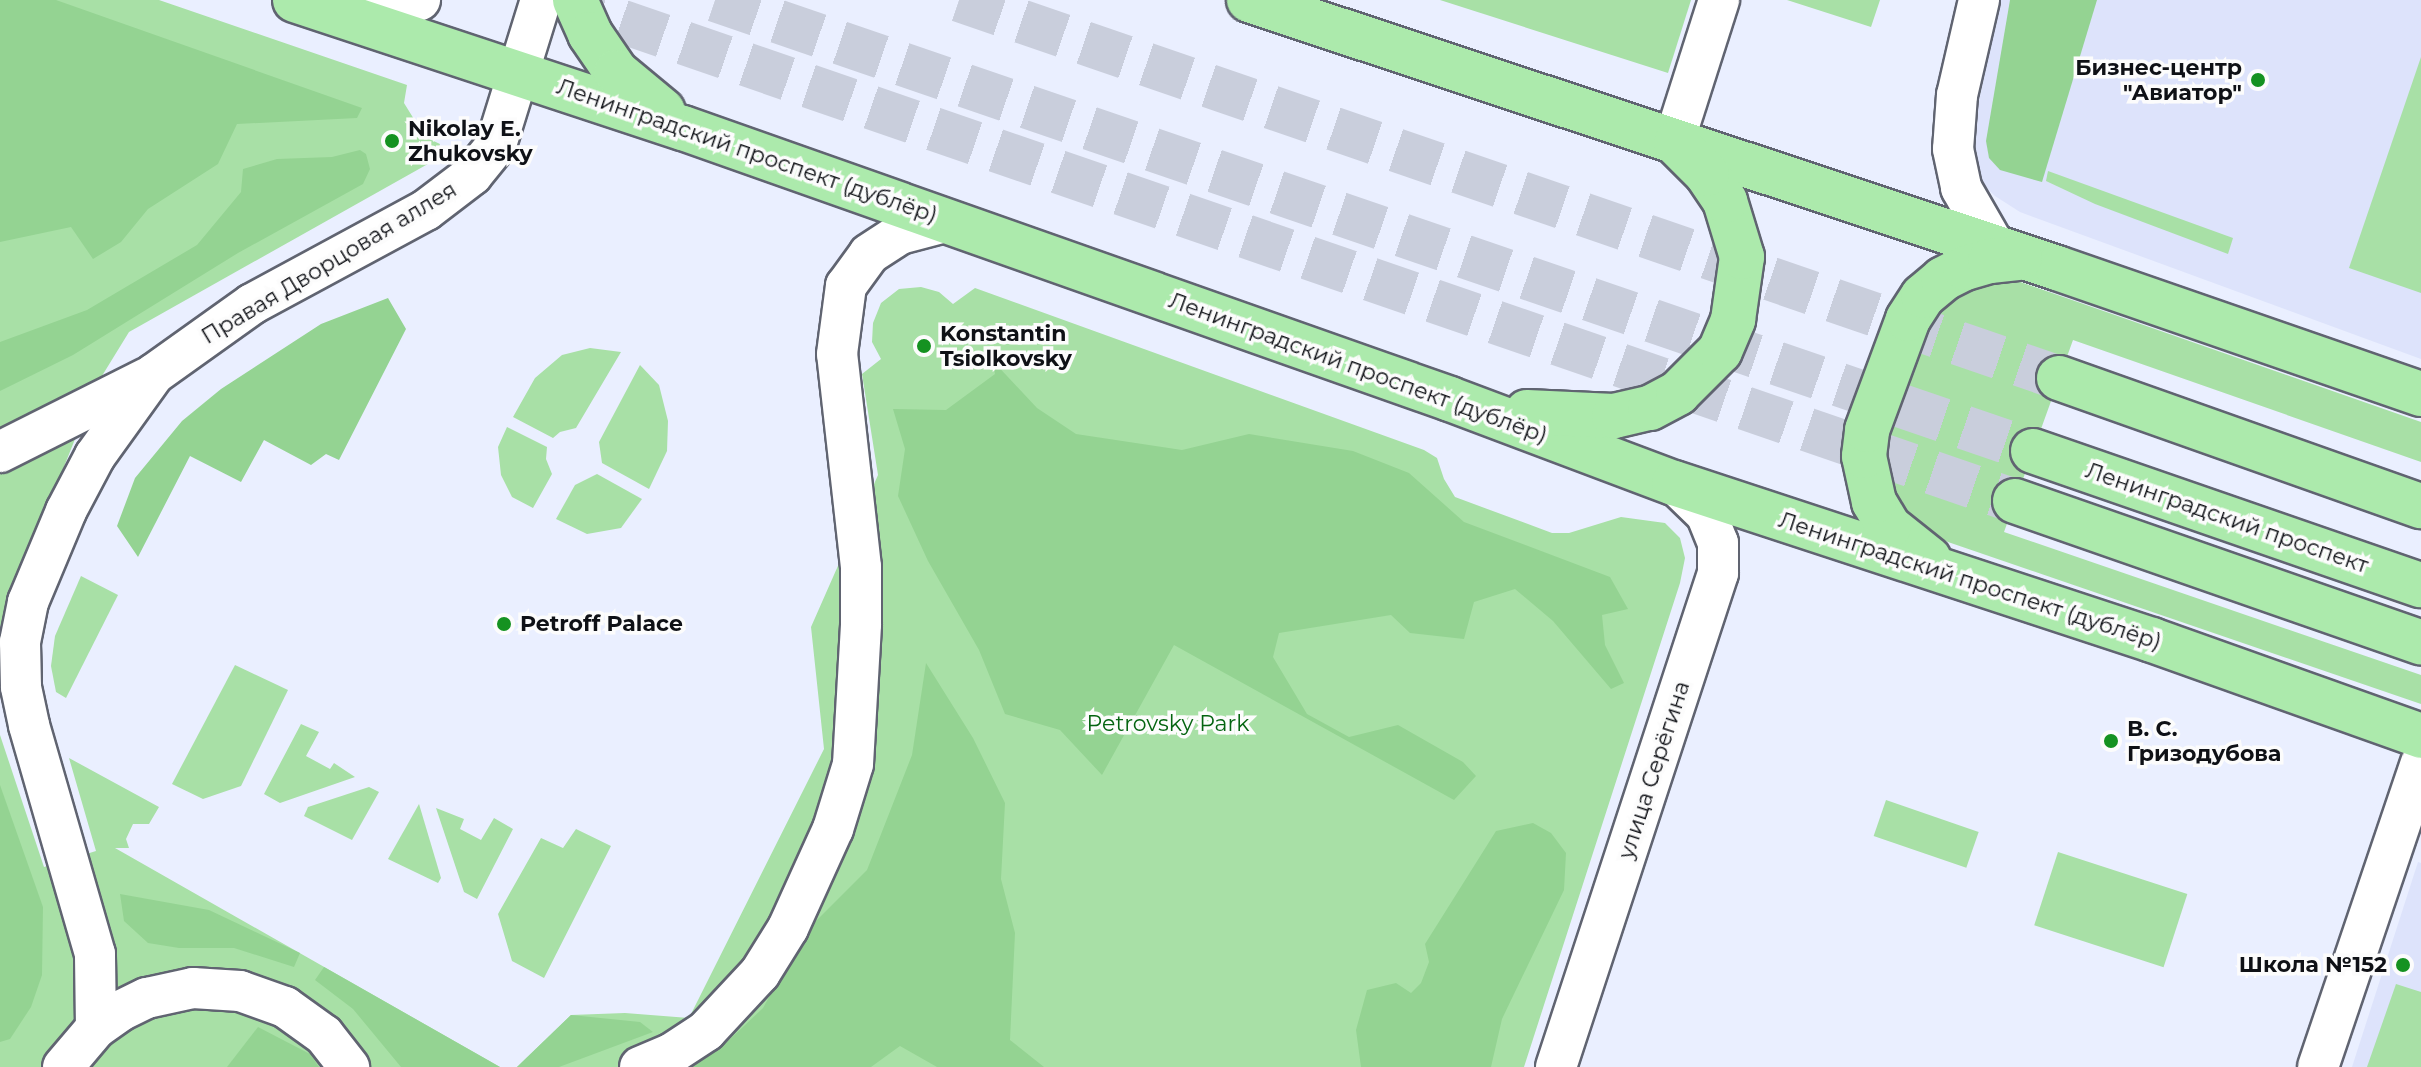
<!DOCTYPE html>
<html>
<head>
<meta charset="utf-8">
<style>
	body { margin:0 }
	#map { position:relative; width:2421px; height:1067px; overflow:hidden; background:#eaefff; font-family:Montserrat,sans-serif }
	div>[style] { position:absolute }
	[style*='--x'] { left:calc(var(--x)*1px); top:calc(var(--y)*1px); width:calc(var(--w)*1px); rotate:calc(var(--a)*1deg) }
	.built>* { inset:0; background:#dde3fb }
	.green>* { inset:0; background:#a8e0a6; transform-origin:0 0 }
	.forest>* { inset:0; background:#94d392 }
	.major-tunnel>* { height:44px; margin-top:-22px; transform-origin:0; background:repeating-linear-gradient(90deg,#c9cedc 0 44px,transparent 0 66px) }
	.roads { filter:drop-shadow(2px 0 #606471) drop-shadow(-2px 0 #606471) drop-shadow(0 2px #606471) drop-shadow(0 -2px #606471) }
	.minor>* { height:40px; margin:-20px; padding:0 20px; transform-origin:20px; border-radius:20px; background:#fff }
	.major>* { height:44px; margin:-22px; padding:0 22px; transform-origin:22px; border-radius:22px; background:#aceaac }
	.dots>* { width:22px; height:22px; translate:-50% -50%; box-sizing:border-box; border:4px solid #fcfcfc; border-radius:50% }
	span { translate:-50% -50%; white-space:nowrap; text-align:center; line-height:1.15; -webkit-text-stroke:7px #fcfcfc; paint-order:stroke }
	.poi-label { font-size:22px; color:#0f1116; font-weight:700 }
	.right { translate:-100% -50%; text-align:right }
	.left { translate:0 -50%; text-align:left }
	.street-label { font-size:22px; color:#0f1116 }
	.park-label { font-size:22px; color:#046410 }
</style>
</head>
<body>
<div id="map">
	<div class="built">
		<div style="clip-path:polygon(2000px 0,2421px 0,2421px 359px,2020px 212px,1995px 196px,1977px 179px,1972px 164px,1972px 134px)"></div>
		<div style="clip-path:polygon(2418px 862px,2421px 863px,2421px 1067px,2352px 1067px)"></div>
	</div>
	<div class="green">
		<div style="clip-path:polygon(0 0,159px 0,407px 85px,404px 103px,425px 137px,440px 144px,435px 160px,129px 332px,97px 384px,0 627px)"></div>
		<div style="clip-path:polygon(1440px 0,1691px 0,1668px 73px)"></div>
		<div style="clip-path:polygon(1787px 0,1880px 0,1871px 27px)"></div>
		<div style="clip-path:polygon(2421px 57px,2421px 293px,2349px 268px)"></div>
		<div style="clip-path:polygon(2048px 171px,2233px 238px,2228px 254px,2095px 204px,2046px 181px)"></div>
		<div style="clip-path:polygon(2012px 279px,2421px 422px,2421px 462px,2073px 340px,2004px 532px,2421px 675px,2421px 704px,1948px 542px,1920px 529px,1900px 512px,1882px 453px,1935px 308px,1972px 283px)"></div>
		<div style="clip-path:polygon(921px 287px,939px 292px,953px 304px,975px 288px,1424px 450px,1437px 458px,1444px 479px,1455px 497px,1552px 533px,1569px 533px,1621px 517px,1665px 523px,1680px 538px,1685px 558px,1680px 583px,1524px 1067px,517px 1067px,571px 1015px,625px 1013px,689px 1018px,824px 749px,811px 627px,878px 475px,862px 374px,881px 359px,872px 342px,873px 323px,881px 303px,899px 289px)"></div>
		<div style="clip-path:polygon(590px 348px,621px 352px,576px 428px,560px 432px,553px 438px,513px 417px,535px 378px,562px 355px)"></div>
		<div style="clip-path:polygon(640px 365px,659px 385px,668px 421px,667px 451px,649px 489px,602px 463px,599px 442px)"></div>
		<div style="clip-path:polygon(507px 427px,547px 447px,546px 459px,552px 474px,533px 508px,512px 497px,501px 475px,498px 447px)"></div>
		<div style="clip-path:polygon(597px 474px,642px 499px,621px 528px,587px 534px,556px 519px,575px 485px)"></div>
		<div style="clip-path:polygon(81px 576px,118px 595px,66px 698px,56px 692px,51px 666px,55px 636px)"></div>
		<div style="clip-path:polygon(235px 665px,288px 690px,241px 786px,203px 799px,172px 784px)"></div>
		<div style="clip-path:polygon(301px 724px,319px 732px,306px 756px,330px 769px,334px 763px,355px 777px,280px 803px,264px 794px)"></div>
		<div style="clip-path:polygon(0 735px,44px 867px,96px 851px,69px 758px,159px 807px,149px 824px,133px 824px,126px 839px,129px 848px,115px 848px,500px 1067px,0 1067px)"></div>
		<div style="clip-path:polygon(369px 787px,379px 792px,352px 840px,304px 816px,308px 807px)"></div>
		<div style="left:1886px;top:800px;width:98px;height:38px;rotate:19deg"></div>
		<div style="clip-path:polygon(419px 804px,441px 878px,438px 883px,388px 859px)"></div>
		<div style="clip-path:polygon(436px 808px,464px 819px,460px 829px,481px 840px,494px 818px,513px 829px,477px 899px,464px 892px)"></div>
		<div style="clip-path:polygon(576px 829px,611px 846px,544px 978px,512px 961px,498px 914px,541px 838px,563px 848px)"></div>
		<div style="left:2058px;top:852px;width:136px;height:77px;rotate:18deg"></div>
		<div style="clip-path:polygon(2396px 984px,2421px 992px,2421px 1067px,2367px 1067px)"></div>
	</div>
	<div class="forest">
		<div style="clip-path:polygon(0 0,56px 0,362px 108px,357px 118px,237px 124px,218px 164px,148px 209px,121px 242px,93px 259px,71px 227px,0 242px)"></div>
		<div style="clip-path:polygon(2010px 0,2097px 0,2042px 182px,2000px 170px,1989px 158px,1986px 141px)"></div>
		<div style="clip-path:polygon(360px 150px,366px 154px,370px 169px,363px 184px,238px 253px,73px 355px,0 391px,0 342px,87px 310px,197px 245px,241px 192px,243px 169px,277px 159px,332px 157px)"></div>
		<div style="clip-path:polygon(388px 298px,406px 329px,339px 460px,326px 454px,311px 465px,264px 440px,241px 482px,190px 456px,138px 557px,117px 526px,135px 478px,182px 421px,221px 389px,321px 324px)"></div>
		<div style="clip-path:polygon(993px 361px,1037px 408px,1076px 434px,1182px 450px,1249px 434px,1353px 451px,1409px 473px,1464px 522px,1610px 577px,1628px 609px,1602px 615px,1605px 645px,1624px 683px,1611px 689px,1553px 621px,1515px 589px,1474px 602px,1464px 639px,1410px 633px,1391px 615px,1279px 633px,1273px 657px,1307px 714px,1349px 737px,1398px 725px,1463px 762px,1476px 776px,1454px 800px,1174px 645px,1102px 775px,1060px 730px,1005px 714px,979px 650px,928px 561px,898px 496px,905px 449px,893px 409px,946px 410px,995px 374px)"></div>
		<div style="clip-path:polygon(926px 663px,973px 738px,1005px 803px,1001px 879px,1015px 933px,1010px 1040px,1044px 1067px,937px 1067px,900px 1046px,871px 1067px,687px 1067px,726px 1043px,763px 1008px,805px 932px,867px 870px,912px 755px)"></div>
		<div style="clip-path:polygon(0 785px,43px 907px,42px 975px,31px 1007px,10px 1039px,0 1042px)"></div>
		<div style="clip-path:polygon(1533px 823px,1551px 833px,1566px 853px,1564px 890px,1502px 1019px,1491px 1067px,1361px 1067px,1356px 1030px,1367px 990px,1396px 983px,1411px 993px,1421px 983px,1429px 962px,1425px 944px,1496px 831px)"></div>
		<div style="clip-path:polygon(120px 894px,209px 910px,300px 953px,294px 967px,234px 948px,179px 948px,148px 943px,124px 921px)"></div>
		<div style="clip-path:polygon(324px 967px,500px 1067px,401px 1067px,353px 1009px,315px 980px)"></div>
		<div style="clip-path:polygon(571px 1015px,640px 1022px,653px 1032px,559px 1067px,517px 1067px)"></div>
		<div style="clip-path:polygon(258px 1027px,310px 1054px,319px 1067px,227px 1067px)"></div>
	</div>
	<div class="major-tunnel">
		<div style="--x:559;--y:0;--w:1540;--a:18.99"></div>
		<div style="--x:715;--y:0;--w:1393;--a:18.89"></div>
		<div style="--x:959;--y:0;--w:1163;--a:18.96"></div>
	</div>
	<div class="roads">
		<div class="minor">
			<div style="--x:1979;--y:0;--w:98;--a:103"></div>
			<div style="--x:1957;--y:95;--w:54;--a:94.2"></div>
			<div style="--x:1953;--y:149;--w:40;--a:78"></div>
			<div style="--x:1961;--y:188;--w:68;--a:60"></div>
			<div style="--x:341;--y:4;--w:66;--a:0.9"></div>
			<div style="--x:407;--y:5;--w:14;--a:-21"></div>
			<div style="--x:1674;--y:141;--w:148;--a:-72.3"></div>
			<div style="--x:0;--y:452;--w:165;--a:-26.7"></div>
			<div style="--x:96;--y:1028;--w:74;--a:-90.8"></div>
			<div style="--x:95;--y:954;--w:238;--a:-106.1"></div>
			<div style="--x:29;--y:725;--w:39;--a:-102"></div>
			<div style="--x:21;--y:687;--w:45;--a:-91.3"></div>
			<div style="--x:20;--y:642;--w:41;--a:-78.7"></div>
			<div style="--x:28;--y:602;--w:99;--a:-67.3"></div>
			<div style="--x:66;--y:511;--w:62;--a:-62.2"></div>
			<div style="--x:95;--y:456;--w:101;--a:-54.3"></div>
			<div style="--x:154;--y:374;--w:120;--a:-35.5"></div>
			<div style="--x:252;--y:304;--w:198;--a:-28.4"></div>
			<div style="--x:426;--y:210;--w:58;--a:-37.3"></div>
			<div style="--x:472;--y:175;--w:38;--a:-51"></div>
			<div style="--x:496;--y:145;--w:152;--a:-72.8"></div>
			<div style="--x:63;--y:1067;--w:51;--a:-49.8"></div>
			<div style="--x:96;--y:1028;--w:29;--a:-35"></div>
			<div style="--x:120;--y:1011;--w:30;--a:-26"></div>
			<div style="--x:147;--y:998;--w:47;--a:-12.3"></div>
			<div style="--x:193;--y:988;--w:47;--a:3.7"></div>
			<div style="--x:240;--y:991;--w:48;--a:19.6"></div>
			<div style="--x:285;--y:1007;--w:48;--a:35.7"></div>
			<div style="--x:324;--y:1035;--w:41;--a:52"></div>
			<div style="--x:640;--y:1067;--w:34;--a:-23"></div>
			<div style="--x:671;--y:1054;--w:42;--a:-33.3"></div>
			<div style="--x:706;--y:1031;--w:79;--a:-47"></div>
			<div style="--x:760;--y:973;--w:53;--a:-58.1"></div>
			<div style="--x:788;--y:928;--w:109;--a:-65.6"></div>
			<div style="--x:833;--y:829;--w:68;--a:-72.9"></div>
			<div style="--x:853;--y:764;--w:140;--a:-86.7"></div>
			<div style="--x:861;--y:624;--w:57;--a:-90"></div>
			<div style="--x:861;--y:567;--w:214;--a:-96.4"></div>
			<div style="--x:837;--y:354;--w:69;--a:-82.5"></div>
			<div style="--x:846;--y:286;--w:39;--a:-54"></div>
			<div style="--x:869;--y:254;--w:37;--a:-33"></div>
			<div style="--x:900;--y:234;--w:51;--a:-14.9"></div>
			<div style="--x:1556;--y:1067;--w:520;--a:-71.84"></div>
			<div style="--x:1718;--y:573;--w:30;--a:-90"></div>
			<div style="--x:1718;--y:543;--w:31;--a:-112"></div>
			<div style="--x:1706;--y:514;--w:45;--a:-135.9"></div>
			<div style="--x:2318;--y:1067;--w:321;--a:-71.3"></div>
		</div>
		<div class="major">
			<div style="--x:295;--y:0;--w:409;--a:18.3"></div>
			<div style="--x:683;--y:128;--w:813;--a:19.46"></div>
			<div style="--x:1450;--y:399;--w:239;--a:20.6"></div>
			<div style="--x:1674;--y:483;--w:503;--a:18.18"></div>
			<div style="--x:2152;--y:640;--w:286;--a:19.6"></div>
			<div style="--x:575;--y:0;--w:37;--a:66"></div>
			<div style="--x:590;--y:34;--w:46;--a:55.6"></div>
			<div style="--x:616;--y:72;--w:61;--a:39.7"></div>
			<div style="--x:1249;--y:0;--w:851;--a:18.35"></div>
			<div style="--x:2057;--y:268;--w:385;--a:19.1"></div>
			<div style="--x:2059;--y:378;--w:384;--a:19.5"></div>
			<div style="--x:1527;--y:412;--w:87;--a:2.6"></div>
			<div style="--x:1614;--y:416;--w:37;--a:-13"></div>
			<div style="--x:1650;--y:408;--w:32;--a:-28"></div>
			<div style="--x:1678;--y:393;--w:59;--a:-45"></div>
			<div style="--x:1720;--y:351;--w:34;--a:-67"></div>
			<div style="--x:1733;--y:320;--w:64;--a:-81.9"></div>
			<div style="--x:1742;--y:257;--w:59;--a:-106.9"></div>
			<div style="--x:1725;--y:201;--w:32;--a:-124"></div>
			<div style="--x:1707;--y:174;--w:44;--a:-135"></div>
			<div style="--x:2033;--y:451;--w:410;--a:19.1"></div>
			<div style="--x:2015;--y:501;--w:430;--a:19.2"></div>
			<div style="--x:1929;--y:559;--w:51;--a:-141.3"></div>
			<div style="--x:1889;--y:527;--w:29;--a:-121"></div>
			<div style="--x:1874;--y:502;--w:47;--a:-102.3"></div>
			<div style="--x:1864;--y:456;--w:26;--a:-83"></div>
			<div style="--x:1867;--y:430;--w:118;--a:-69.7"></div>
			<div style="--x:1908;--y:319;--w:27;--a:-57"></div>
			<div style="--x:1923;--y:296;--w:26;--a:-40"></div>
			<div style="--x:1943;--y:279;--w:25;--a:-27"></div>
			<div style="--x:1965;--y:268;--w:26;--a:-16"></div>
			<div style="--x:1990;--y:261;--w:30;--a:-6"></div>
		</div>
	</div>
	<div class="dots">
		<div style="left:2258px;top:80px;background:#159221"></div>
		<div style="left:392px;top:141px;background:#159221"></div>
		<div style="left:924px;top:346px;background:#159221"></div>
		<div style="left:504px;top:624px;background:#159221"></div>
		<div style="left:2111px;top:741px;background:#159221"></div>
		<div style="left:2403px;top:965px;background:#159221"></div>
	</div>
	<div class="poi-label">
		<span class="right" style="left:2242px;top:80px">Бизнес-центр<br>"Авиатор"</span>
		<span class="left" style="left:408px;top:141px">Nikolay E.<br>Zhukovsky</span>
		<span class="left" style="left:940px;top:346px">Konstantin<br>Tsiolkovsky</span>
		<span class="left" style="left:520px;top:624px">Petroff Palace</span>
		<span class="left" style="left:2127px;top:741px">В. С.<br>Гризодубова</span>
		<span class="right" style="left:2387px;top:965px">Школа №152</span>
	</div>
	<div class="street-label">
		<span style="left:747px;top:151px;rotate:19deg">Ленинградский проспект (дублёр)</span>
		<span style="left:329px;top:263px;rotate:-31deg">Правая Дворцовая аллея</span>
		<span style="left:1358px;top:368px;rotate:20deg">Ленинградский проспект (дублёр)</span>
		<span style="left:2227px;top:518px;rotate:19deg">Ленинградский проспект</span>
		<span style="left:1970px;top:581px;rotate:18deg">Ленинградский проспект (дублёр)</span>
		<span style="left:1654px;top:770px;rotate:-72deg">улица Серёгина</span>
	</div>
	<div class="park-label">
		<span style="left:1168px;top:724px">Petrovsky Park</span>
	</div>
</div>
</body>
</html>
